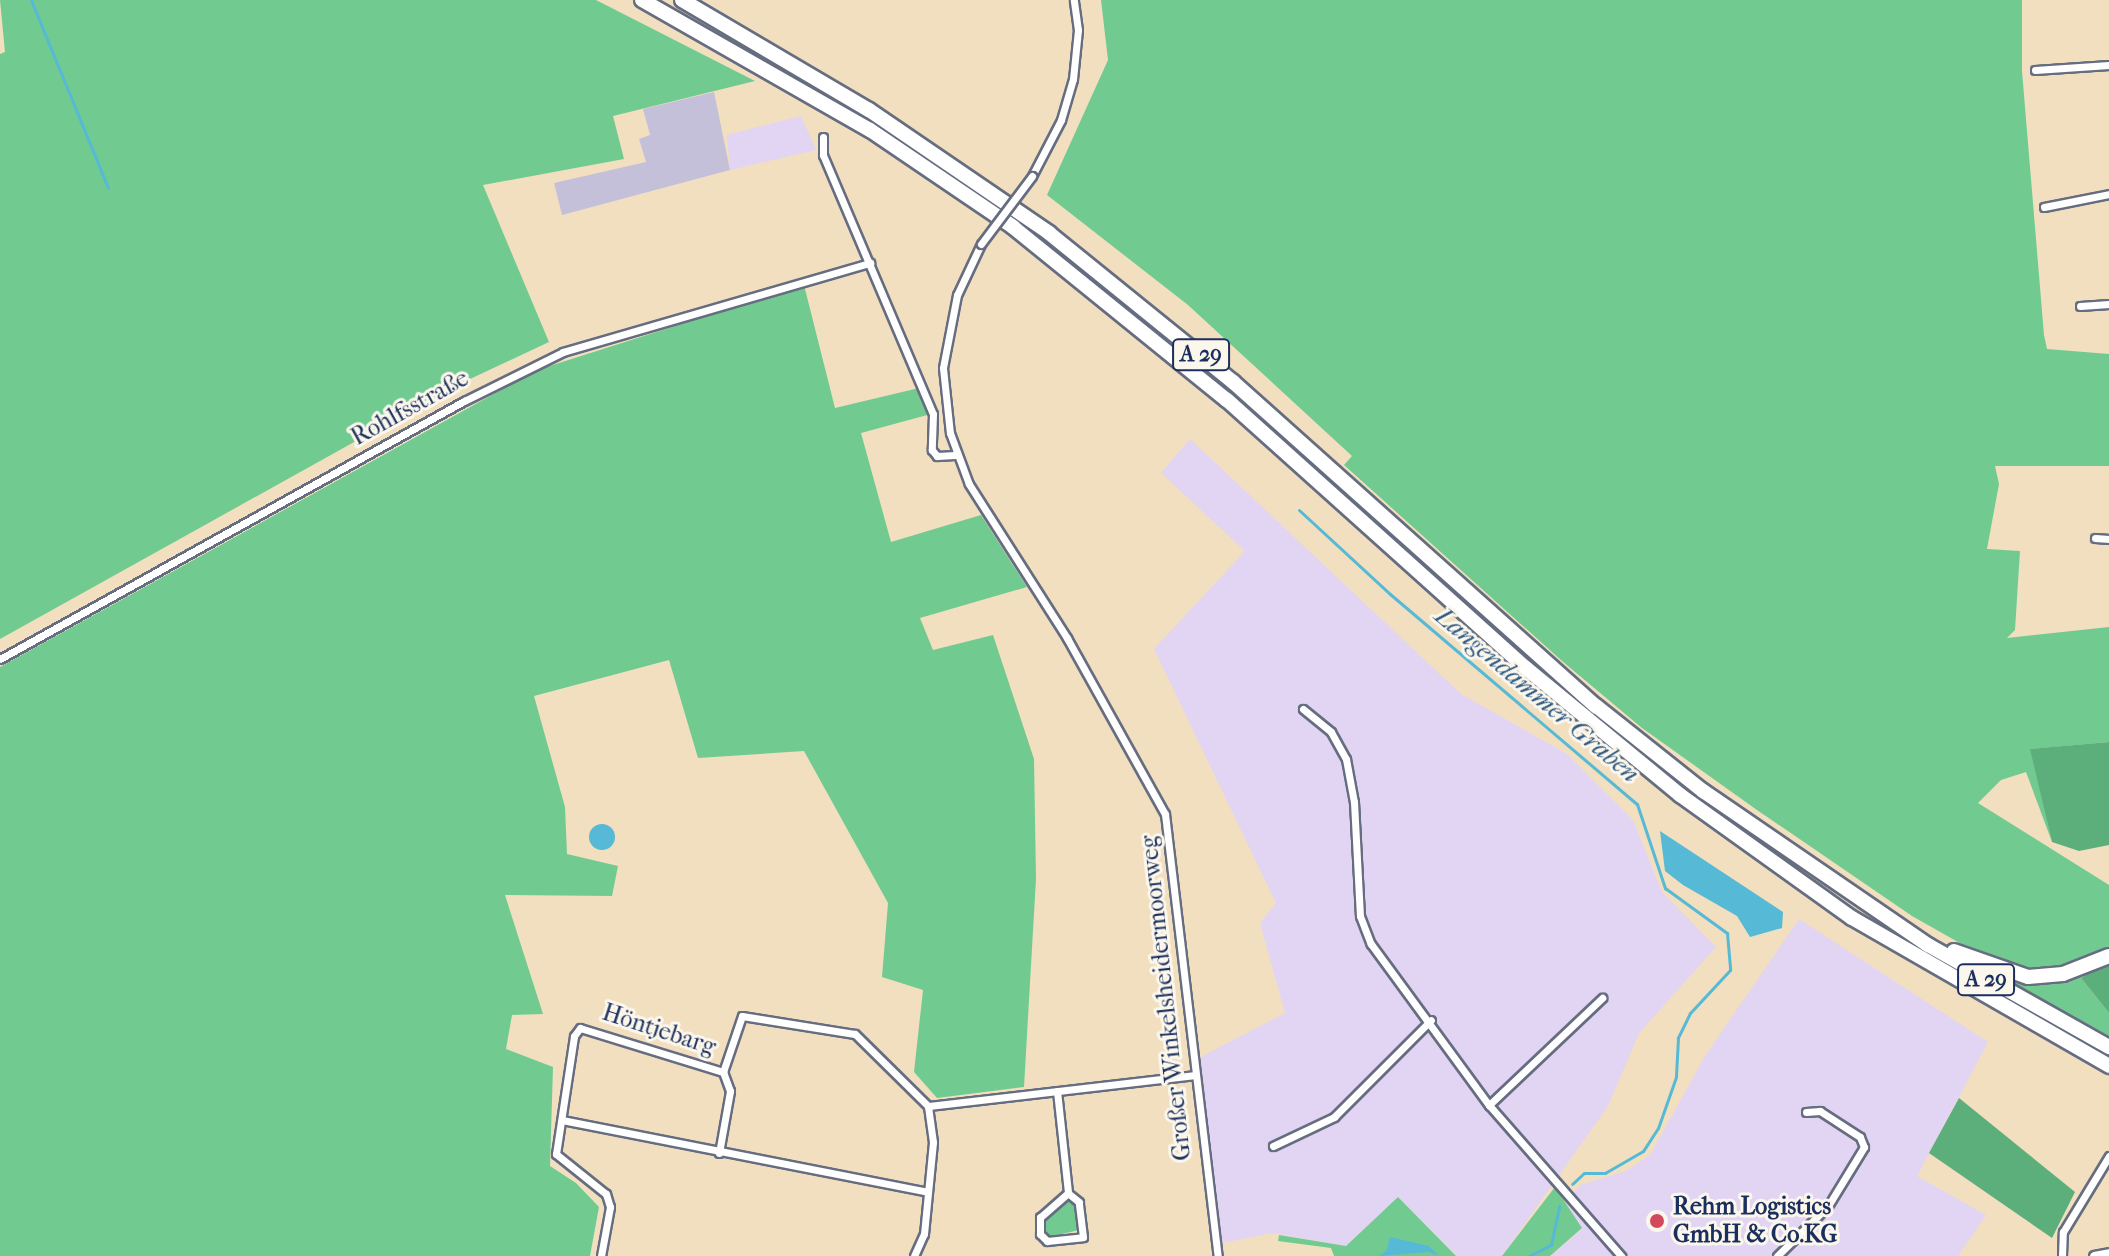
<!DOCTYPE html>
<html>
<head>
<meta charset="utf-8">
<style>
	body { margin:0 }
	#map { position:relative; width:2109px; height:1256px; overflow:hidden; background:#f1dfbf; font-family:"IM FELL French Canon",serif }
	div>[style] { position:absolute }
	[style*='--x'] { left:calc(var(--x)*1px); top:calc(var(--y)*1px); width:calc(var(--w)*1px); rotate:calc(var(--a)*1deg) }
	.built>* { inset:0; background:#e2d4f3 }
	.industrial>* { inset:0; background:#c5c0da }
	.green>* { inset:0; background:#71cb91 }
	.forest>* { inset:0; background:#5caf7b }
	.water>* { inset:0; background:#56b9d5 }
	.round { border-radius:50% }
	.stream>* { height:3px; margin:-1.5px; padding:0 1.5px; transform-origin:1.5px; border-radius:1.5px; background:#56b9d5 }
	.roads { filter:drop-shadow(2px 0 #666d80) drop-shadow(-2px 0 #666d80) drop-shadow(0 2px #666d80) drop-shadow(0 -2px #666d80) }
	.minor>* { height:7px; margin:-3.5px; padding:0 3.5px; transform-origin:3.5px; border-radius:3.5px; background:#fff }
	.tertiary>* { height:9px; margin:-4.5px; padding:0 4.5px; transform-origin:4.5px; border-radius:4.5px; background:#fff }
	.motorway>* { height:14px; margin:-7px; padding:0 7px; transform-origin:7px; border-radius:7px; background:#fff }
	.bridges { filter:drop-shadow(2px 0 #666d80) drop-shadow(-2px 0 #666d80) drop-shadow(0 2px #666d80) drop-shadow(0 -2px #666d80) }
	.minor-bridge>* { height:7px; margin:-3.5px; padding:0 3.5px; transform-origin:3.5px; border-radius:3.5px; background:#fff }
	.dots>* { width:22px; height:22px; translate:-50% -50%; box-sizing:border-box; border:4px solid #fbf7ec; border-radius:50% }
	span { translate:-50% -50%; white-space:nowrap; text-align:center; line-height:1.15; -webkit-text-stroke:6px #fbf7ec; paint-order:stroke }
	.shield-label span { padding:2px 6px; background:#fbf7ec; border:2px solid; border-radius:6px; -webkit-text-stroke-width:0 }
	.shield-label { font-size:22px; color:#1b2f5e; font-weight:700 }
	.street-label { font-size:24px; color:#1b2f5e }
	.poi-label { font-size:24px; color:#1b2f5e; font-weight:700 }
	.left { translate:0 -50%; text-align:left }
	.water-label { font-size:26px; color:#2d5882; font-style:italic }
</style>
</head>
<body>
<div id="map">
	<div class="built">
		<div style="clip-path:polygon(801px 116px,816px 150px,730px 170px,727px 135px)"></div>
		<div style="clip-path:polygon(1190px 439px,1461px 694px,1567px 754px,1633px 820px,1662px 892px,1716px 947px,1639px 1033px,1608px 1106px,1502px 1256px,1456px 1256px,1398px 1197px,1346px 1246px,1272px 1233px,1222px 1243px,1197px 1059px,1285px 1013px,1260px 923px,1276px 903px,1154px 649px,1245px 551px,1161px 473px)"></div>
		<div style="clip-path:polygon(1799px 919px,1988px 1042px,1917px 1176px,1986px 1215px,1958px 1256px,1550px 1256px,1582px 1229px,1565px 1202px,1580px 1185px,1626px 1171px,1650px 1155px,1705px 1056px)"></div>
	</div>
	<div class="industrial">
		<div style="clip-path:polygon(714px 92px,730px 170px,562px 215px,554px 183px,646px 162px,639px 139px,650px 135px,643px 109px)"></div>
	</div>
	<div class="green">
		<div style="clip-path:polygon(0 0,596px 0,755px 81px,613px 116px,624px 159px,483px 185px,549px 342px,453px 387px,0 639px,0 54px,5px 52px)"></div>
		<div style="clip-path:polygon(1101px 0,2022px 0,2022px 71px,2044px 335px,2047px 349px,2109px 354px,2109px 466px,1995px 466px,1999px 484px,1987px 549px,2020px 551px,2015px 630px,2007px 638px,2109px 627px,2109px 742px,2031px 749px,2052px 842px,2026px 772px,2001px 780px,1978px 803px,2109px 885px,2109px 947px,2065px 966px,2038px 969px,1988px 959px,1912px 916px,1757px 810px,1642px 728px,1562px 661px,1344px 465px,1352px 456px,1188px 305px,1047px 195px,1108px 60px)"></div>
		<div style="clip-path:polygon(804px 285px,835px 408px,919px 388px,931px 414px,861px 433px,891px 542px,981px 515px,1027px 587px,920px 618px,933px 650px,993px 635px,1034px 759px,1036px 879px,1024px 1087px,937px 1098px,914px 1072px,923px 990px,882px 977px,888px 903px,804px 751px,698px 758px,669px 660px,534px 696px,565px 807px,567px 854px,618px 866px,612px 896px,505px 895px,543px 1014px,512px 1015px,506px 1049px,553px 1067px,550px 1166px,576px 1183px,599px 1207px,590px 1256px,0 1256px,0 667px,537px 370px)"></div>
		<div style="clip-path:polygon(2086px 970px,2081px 978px,2109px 1013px,2109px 1036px,1998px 975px)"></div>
		<div style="clip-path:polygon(1555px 1187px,1582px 1228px,1550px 1256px,1502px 1256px)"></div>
		<div style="clip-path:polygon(1398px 1197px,1456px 1256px,1334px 1256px,1331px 1248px,1278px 1241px,1279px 1235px,1346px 1246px)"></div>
		<div style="clip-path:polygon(1068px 1198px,1077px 1208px,1079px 1230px,1049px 1237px,1042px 1230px,1044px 1219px)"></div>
	</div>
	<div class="forest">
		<div style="clip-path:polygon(2109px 742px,2109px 845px,2079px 851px,2052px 842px,2030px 749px)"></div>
		<div style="clip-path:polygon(2109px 959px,2109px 1013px,2081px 978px)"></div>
		<div style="clip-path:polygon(1959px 1098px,2075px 1192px,2052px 1238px,1929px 1153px)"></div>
	</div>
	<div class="water">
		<div class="round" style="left:589px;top:824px;width:26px;height:26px"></div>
		<div style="clip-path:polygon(1660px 831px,1783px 912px,1782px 928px,1750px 937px,1737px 916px,1683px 885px,1665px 871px)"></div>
		<div style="clip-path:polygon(1390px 1237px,1429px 1246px,1439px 1256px,1429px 1252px,1379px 1256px,1387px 1250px)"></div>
	</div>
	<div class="stream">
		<div style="--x:31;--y:0;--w:203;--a:67.7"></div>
		<div style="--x:1299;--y:510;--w:124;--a:42.7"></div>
		<div style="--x:1390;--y:594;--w:324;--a:40.4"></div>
		<div style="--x:1637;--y:804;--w:89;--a:71.6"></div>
		<div style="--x:1665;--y:888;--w:77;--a:36"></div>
		<div style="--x:1727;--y:933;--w:37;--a:85"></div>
		<div style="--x:1730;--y:970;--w:59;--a:132.9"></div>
		<div style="--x:1690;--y:1013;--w:28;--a:116"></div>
		<div style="--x:1678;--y:1038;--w:39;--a:93"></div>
		<div style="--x:1676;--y:1077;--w:54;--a:109.4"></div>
		<div style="--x:1658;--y:1128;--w:27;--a:123"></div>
		<div style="--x:1643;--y:1151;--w:44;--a:149.9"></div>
		<div style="--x:1605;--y:1173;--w:21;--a:180"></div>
		<div style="--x:1584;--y:1173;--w:16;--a:137"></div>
		<div style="--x:1529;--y:1256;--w:25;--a:-27"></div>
		<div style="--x:1551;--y:1245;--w:40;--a:-78"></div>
	</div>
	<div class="roads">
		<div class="minor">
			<div style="--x:2035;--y:70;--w:74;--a:-3.9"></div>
			<div style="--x:823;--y:137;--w:18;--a:90"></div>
			<div style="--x:823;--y:155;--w:281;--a:67"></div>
			<div style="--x:933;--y:414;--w:36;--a:92"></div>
			<div style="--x:932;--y:450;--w:8;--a:50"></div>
			<div style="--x:937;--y:456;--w:18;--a:-3"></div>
			<div style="--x:1032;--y:176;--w:63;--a:-62.6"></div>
			<div style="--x:1061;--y:120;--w:43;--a:-73.7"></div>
			<div style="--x:1073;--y:79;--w:49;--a:-84.2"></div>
			<div style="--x:1078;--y:30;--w:30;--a:-98"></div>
			<div style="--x:2044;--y:207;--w:66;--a:-11.3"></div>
			<div style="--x:981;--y:244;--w:56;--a:115.2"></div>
			<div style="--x:957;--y:295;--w:74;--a:100.9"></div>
			<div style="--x:943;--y:368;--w:65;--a:83.9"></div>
			<div style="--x:950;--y:433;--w:54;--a:69.6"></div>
			<div style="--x:969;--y:484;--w:183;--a:57.5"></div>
			<div style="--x:1067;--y:638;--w:201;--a:60.9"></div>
			<div style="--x:1165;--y:814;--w:445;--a:83.2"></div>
			<div style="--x:2080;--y:306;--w:29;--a:-4"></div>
			<div style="--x:2095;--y:538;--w:14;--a:4"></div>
			<div style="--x:0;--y:659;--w:531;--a:-29.08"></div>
			<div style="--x:464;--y:401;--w:110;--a:-26.3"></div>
			<div style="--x:563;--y:352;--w:320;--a:-16.2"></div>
			<div style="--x:1303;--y:709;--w:36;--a:39"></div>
			<div style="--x:1331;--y:732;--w:31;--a:61"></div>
			<div style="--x:1346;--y:759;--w:44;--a:79.5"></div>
			<div style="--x:1354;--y:802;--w:114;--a:87"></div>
			<div style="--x:1360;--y:916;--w:30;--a:69"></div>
			<div style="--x:1371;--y:944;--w:200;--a:53.8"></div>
			<div style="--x:1489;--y:1105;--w:201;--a:48.8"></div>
			<div style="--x:1057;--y:1091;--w:103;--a:83.8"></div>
			<div style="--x:1068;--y:1193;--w:37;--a:139"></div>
			<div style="--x:1040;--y:1217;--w:17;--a:90"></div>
			<div style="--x:1040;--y:1234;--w:10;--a:45"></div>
			<div style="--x:1047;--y:1241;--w:36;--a:-6"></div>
			<div style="--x:1083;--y:1237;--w:35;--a:-97"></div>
			<div style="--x:1079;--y:1202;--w:14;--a:-141"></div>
			<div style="--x:1489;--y:1105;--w:156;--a:-43.4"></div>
			<div style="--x:562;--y:1120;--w:373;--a:11.1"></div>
			<div style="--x:1273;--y:1146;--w:68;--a:-25.4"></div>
			<div style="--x:1334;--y:1117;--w:137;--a:-45"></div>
			<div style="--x:719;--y:1153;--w:63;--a:-79.9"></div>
			<div style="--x:730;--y:1091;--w:20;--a:-110"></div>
			<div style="--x:601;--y:1256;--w:50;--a:-79.6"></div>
			<div style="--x:610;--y:1207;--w:14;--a:-107"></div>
			<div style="--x:606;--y:1194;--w:64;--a:-141.3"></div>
			<div style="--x:556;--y:1154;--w:119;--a:-81.3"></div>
			<div style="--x:574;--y:1036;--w:10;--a:-53"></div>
			<div style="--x:580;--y:1028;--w:150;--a:17.1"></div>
			<div style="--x:723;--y:1072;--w:59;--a:-71.3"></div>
			<div style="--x:742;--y:1016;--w:114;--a:9.1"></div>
			<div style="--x:855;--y:1034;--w:103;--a:44.6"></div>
			<div style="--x:914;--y:1256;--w:24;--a:-66"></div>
			<div style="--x:924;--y:1234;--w:92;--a:-84.4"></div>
			<div style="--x:933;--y:1142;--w:36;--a:-98"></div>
			<div style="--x:928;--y:1106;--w:268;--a:-6.6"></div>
			<div style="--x:1777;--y:1256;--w:71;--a:-44.4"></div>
			<div style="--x:1828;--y:1206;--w:69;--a:-58.6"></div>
			<div style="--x:1864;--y:1147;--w:11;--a:-112"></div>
			<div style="--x:1860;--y:1137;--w:48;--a:-147"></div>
			<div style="--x:1820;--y:1111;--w:14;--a:176"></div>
			<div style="--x:2062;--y:1256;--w:24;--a:-88"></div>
			<div style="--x:2063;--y:1232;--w:89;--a:-58.8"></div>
		</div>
		<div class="tertiary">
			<div style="--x:2094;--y:1256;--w:15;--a:-11"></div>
		</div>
		<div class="motorway">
			<div style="--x:642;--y:0;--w:262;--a:29.7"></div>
			<div style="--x:870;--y:130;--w:173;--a:34.1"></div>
			<div style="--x:1013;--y:227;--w:275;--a:39"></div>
			<div style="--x:1227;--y:400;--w:402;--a:41.9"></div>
			<div style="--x:1526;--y:668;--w:200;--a:39.5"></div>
			<div style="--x:1680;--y:795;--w:211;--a:35.6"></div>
			<div style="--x:1852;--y:918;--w:297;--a:29.9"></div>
			<div style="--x:682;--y:0;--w:217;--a:30.5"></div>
			<div style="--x:869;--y:110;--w:218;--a:34.3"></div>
			<div style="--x:1049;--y:233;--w:237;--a:39"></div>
			<div style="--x:1233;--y:382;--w:487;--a:41.8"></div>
			<div style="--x:1596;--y:706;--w:137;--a:38.5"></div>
			<div style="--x:1703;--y:791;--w:273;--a:34.4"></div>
			<div style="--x:1928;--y:945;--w:208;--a:29.4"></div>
			<div style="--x:1954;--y:951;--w:78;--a:19.4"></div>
			<div style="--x:2028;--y:977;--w:35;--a:-5"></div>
			<div style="--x:2063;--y:974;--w:49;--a:-21.4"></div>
		</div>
	</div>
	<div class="bridges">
		<div class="minor-bridge">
			<div style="--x:981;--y:244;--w:85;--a:-53.1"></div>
		</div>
	</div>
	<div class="dots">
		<div style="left:1657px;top:1221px;background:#d1495b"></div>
	</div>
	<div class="shield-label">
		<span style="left:1201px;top:355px">A 29</span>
		<span style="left:1986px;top:980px">A 29</span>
	</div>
	<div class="street-label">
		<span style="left:410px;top:408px;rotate:-29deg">Rohlfsstraße</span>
		<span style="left:1166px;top:998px;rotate:-96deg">Großer Winkelsheidermoorweg</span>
		<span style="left:659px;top:1030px;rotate:18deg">Höntjebarg</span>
	</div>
	<div class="poi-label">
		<span class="left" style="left:1673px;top:1221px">Rehm Logistics<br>GmbH &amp; Co.KG</span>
	</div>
	<div class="water-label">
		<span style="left:1537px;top:695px;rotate:40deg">Langendammer Graben</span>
	</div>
</div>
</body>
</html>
